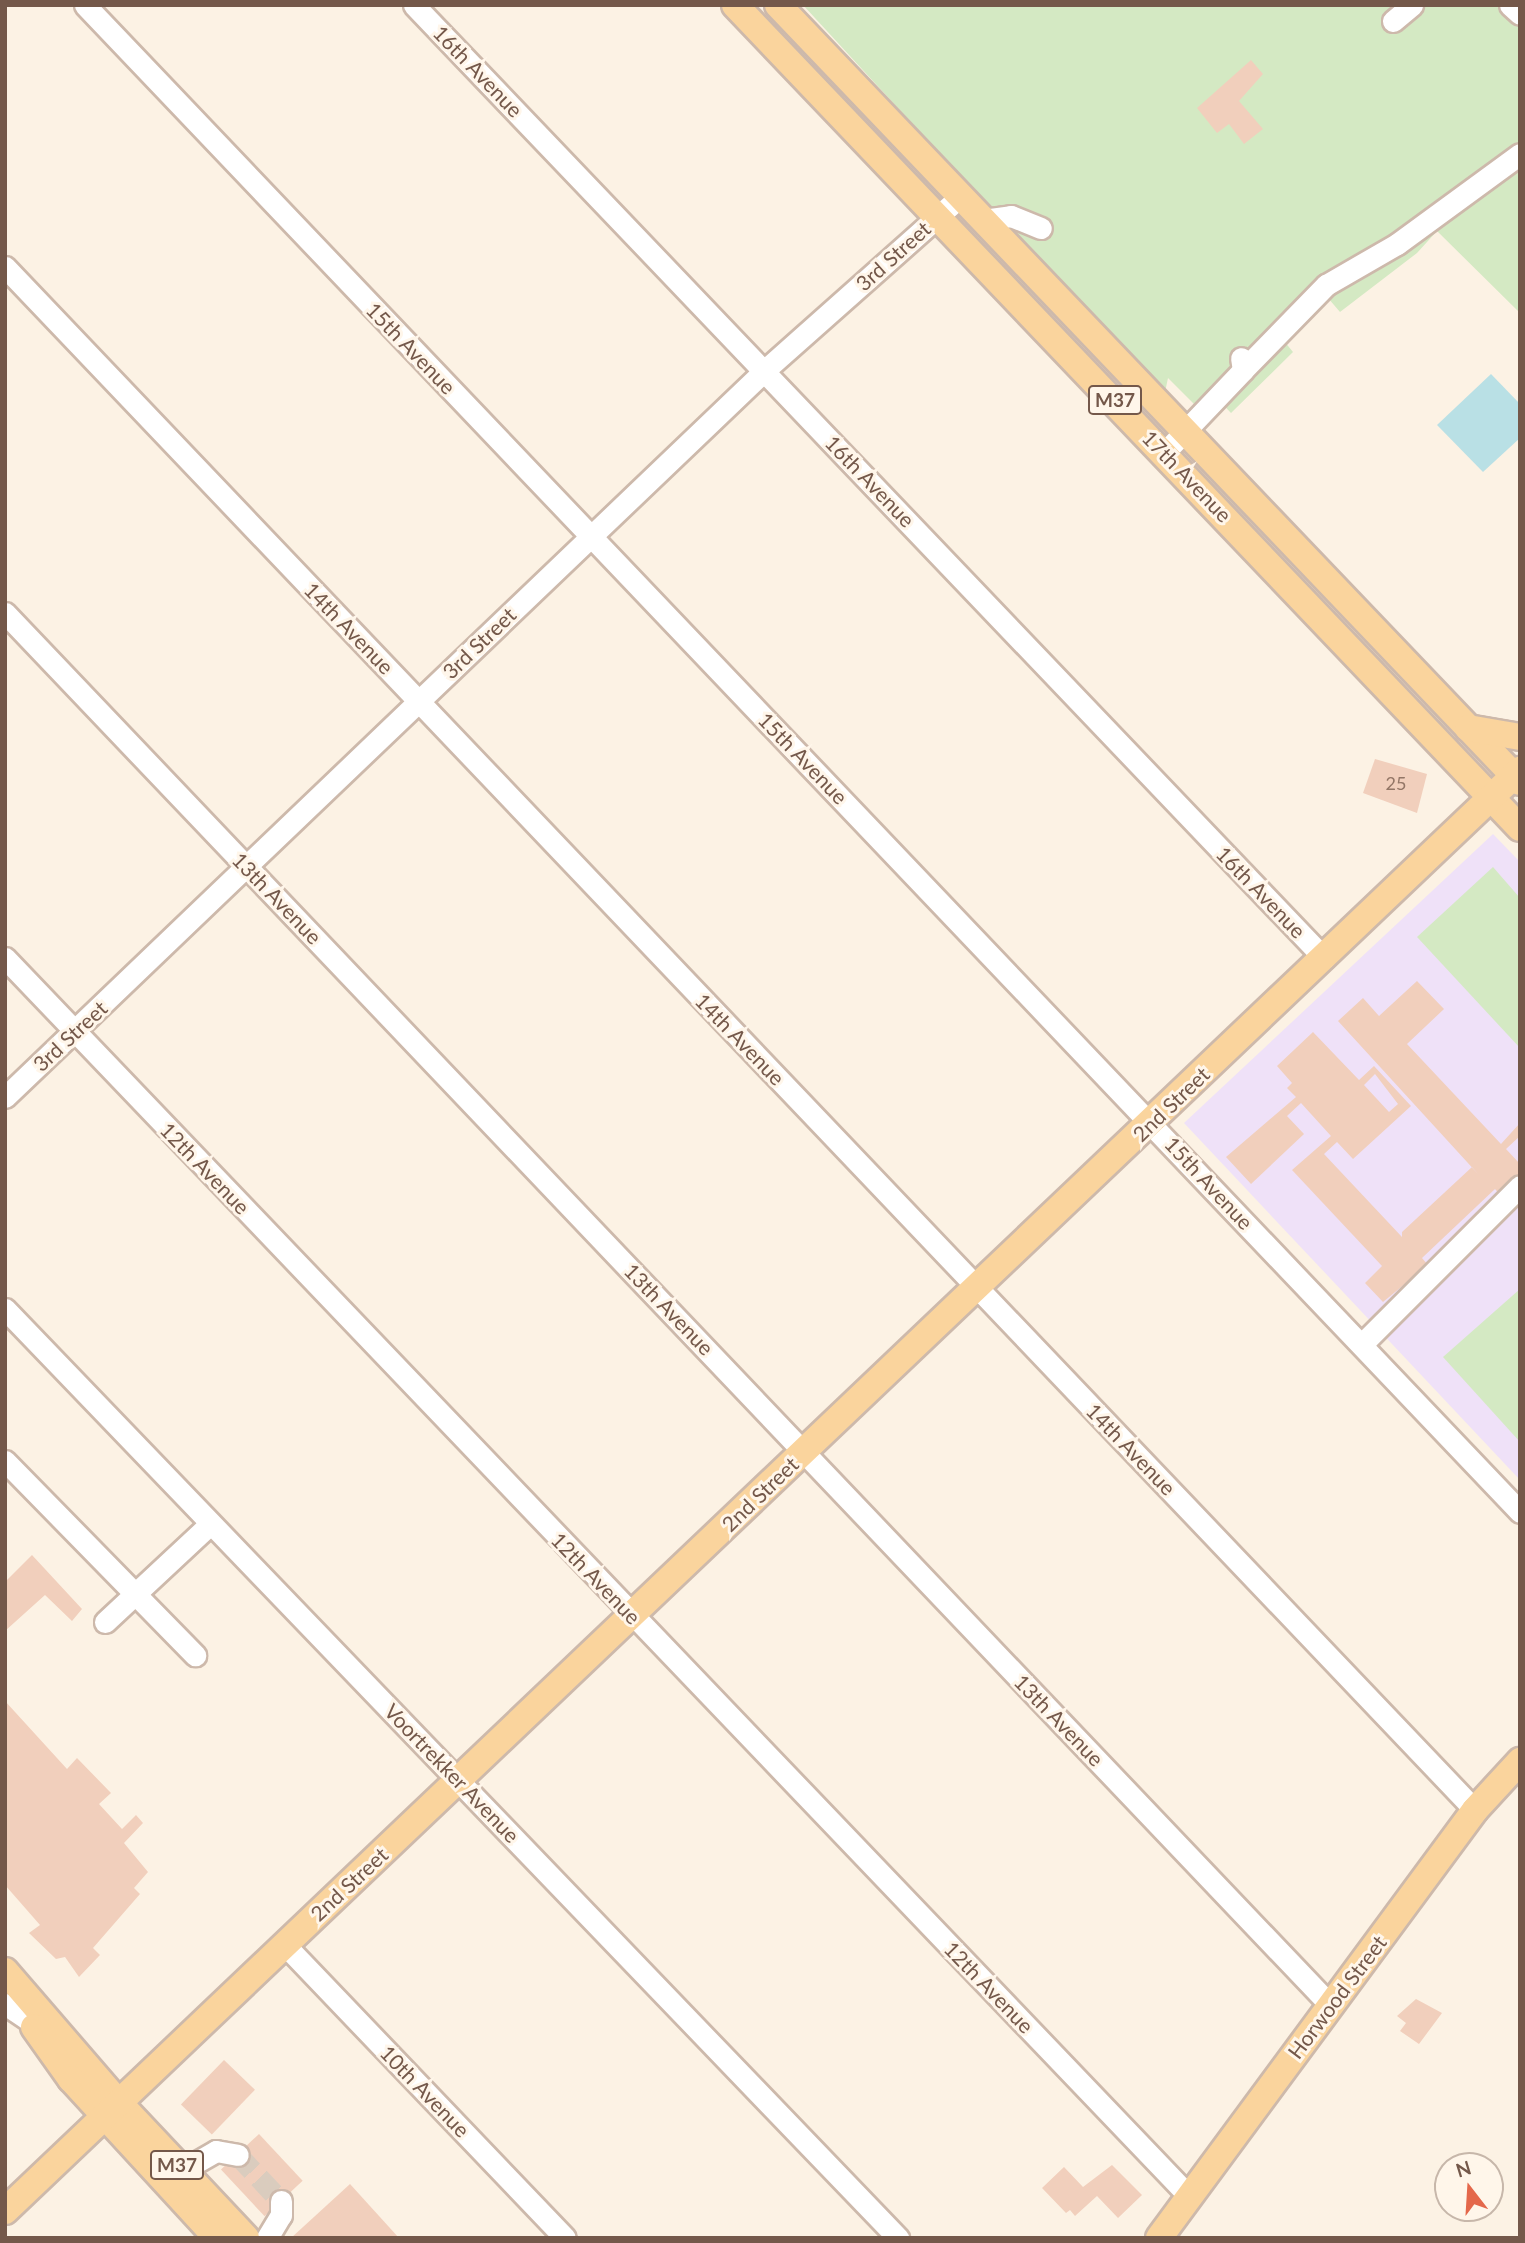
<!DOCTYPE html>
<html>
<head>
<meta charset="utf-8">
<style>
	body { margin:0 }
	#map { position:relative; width:1525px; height:2243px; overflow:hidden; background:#fcf2e4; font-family:Lato,sans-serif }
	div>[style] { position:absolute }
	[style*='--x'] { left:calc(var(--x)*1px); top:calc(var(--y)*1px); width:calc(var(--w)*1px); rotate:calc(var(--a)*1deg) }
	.education>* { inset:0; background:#efe1f8 }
	.green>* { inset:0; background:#d4e9c3 }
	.water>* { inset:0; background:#b9e0e5 }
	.building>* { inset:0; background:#f1cfbc; transform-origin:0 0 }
	.minor-tunnel>* { height:21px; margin-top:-10.5px; transform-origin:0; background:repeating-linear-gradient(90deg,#daccbe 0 21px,transparent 0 31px) }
	.roads { filter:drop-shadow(2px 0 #cdb9ab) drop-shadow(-2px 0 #cdb9ab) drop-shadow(0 2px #cdb9ab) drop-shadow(0 -2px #cdb9ab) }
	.minor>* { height:21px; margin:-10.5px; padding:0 10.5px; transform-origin:10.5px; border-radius:10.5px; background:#fff }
	.major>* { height:26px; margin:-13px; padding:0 13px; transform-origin:13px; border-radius:13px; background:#fad49d }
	span { translate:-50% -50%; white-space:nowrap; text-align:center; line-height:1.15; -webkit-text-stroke:6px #fff6ea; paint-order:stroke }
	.number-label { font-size:18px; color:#937666 }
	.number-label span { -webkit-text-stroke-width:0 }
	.shield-label span { padding:2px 5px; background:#fff6ea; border:2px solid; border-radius:5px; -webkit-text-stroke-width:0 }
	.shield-label { font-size:19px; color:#74584a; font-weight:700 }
	.street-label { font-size:21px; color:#74584a }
	.frame { position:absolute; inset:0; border:7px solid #74584a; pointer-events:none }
	.north { position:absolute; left:1434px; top:2152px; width:70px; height:70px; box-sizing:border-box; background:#fff6ea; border:2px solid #c7b7aa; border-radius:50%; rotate:343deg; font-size:19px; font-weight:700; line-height:28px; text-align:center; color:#74584a }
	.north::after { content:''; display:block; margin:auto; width:24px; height:32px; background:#e4684b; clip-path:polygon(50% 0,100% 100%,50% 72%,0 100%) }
</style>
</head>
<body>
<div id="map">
	<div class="education">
		<div style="clip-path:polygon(1493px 834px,1520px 862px,1520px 1480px,1184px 1123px)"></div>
	</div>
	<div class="green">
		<div style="clip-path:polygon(803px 5px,1520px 5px,1520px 313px,1437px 231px,1417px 253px,1340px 312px,1328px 298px,1284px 341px,1293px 352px,1231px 413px,1210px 391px,1196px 406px,1168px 378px,1164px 397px)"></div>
		<div style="clip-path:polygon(1493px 867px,1520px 898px,1520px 1048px,1417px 937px)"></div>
		<div style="clip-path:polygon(1520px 1289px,1520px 1442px,1443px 1357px)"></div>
	</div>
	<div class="water">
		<div style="clip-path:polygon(1491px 374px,1520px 404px,1520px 438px,1483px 472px,1437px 425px)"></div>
	</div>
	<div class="building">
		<div style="clip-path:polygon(1251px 60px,1263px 74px,1239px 101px,1263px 129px,1244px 144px,1229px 124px,1217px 133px,1197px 108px)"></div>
		<div style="clip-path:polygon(1375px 759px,1427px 774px,1417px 813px,1363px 793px)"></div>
		<div style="clip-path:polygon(evenodd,1417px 981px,1444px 1009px,1407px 1044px,1501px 1144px,1520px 1123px,1520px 1136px,1506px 1149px,1520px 1164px,1520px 1178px,1501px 1196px,1495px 1189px,1422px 1258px,1428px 1265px,1383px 1302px,1365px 1283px,1382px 1266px,1292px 1170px,1331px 1136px,1301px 1103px,1287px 1116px,1304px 1134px,1251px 1184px,1226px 1157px,1296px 1097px,1287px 1088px,1292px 1083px,1277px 1066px,1313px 1032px,1359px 1080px,1374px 1066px,1411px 1106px,1353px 1159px,1337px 1142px,1324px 1154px,1402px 1237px,1402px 1232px,1472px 1167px,1478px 1174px,1338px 1021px,1363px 998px,1379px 1016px,1417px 981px,1375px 1074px,1398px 1104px,1389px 1112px,1364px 1085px,1375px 1074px)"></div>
		<div style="clip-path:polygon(32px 1555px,82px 1609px,72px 1621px,45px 1595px,5px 1631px,5px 1582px)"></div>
		<div style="clip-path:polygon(5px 1701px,67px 1769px,77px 1758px,111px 1793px,99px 1804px,122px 1829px,136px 1815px,143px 1823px,124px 1843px,148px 1872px,134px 1888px,140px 1894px,93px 1948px,100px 1955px,79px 1977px,65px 1957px,56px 1959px,29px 1933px,40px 1925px,5px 1885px)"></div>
		<div style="clip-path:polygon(1416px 1999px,1442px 2013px,1419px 2044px,1400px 2031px,1406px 2023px,1397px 2016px)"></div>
		<div style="left:224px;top:2060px;width:43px;height:62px;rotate:44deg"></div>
		<div style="left:259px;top:2134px;width:64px;height:52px;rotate:47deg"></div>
		<div style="clip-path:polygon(1112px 2165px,1142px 2195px,1118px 2218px,1097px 2196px,1075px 2216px,1070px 2210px,1066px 2213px,1042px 2188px,1064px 2167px,1083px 2187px)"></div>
		<div style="clip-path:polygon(350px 2184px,399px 2238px,291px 2238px)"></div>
	</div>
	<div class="minor-tunnel">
		<div style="--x:238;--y:2155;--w:63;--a:46.9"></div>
	</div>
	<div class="roads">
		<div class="minor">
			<div style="--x:85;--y:5;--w:2081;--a:46.4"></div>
			<div style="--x:414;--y:5;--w:1318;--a:46.32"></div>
			<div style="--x:1510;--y:5;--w:13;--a:42"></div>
			<div style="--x:1393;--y:21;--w:25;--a:-40"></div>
			<div style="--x:983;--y:220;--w:28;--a:-8"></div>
			<div style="--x:1011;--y:216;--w:32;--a:22"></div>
			<div style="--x:5;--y:267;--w:2131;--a:46.39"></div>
			<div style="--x:1243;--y:370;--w:119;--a:-45.7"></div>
			<div style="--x:1326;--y:285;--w:82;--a:-30"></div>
			<div style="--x:1397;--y:244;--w:152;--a:-36.2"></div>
			<div style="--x:1165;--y:452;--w:113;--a:-46.4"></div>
			<div style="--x:1243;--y:370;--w:12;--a:-99"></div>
			<div style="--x:5;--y:613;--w:1923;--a:46.41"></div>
			<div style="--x:5;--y:958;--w:1713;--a:46.28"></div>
			<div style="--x:5;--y:1097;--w:1052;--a:-43.73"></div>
			<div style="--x:765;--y:370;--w:261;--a:-41.6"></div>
			<div style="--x:5;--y:1309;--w:1289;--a:46.13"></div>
			<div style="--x:1362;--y:1344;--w:223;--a:-45"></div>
			<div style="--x:5;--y:1461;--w:272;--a:45.6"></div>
			<div style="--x:105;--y:1622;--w:144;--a:-43"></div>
			<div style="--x:285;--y:1945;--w:405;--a:46.3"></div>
			<div style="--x:5;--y:2004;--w:29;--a:34"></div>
			<div style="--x:169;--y:2178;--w:54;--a:-29.9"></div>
			<div style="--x:216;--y:2151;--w:22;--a:10"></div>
			<div style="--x:267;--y:2238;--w:27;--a:-59"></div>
			<div style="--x:281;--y:2215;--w:14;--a:-90"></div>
		</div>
		<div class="major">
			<div style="--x:735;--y:5;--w:1137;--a:46.35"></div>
			<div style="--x:778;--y:5;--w:1074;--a:46.32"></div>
			<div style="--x:1468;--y:728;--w:53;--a:9.8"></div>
			<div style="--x:5;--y:1971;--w:174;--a:49.2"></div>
			<div style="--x:119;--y:2103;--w:185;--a:46.7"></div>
			<div style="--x:34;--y:2027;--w:64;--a:54.6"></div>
			<div style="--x:71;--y:2079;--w:216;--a:47.4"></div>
			<div style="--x:5;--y:2211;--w:2091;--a:-43.57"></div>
			<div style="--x:1159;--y:2238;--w:532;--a:-53.56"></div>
			<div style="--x:1475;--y:1810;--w:67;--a:-47.4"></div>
		</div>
	</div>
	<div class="number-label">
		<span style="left:1396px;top:783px">25</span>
	</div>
	<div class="shield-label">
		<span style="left:1115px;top:400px">M37</span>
		<span style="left:177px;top:2165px">M37</span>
	</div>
	<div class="street-label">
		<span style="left:478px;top:71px;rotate:46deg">16th Avenue</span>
		<span style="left:893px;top:256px;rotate:-42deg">3rd Street</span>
		<span style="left:411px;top:348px;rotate:46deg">15th Avenue</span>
		<span style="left:1187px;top:476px;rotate:46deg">17th Avenue</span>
		<span style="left:870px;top:481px;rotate:46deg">16th Avenue</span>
		<span style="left:349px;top:628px;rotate:46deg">14th Avenue</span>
		<span style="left:479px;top:643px;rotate:-44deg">3rd Street</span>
		<span style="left:803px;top:758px;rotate:46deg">15th Avenue</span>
		<span style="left:1261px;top:892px;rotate:46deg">16th Avenue</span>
		<span style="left:277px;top:898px;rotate:46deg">13th Avenue</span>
		<span style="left:70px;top:1036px;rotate:-43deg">3rd Street</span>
		<span style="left:740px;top:1039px;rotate:46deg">14th Avenue</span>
		<span style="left:1171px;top:1104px;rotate:-44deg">2nd Street</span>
		<span style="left:205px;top:1168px;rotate:46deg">12th Avenue</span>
		<span style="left:1209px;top:1183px;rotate:47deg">15th Avenue</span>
		<span style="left:669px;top:1309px;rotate:46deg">13th Avenue</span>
		<span style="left:1131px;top:1449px;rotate:46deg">14th Avenue</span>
		<span style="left:760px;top:1494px;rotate:-44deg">2nd Street</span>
		<span style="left:596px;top:1578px;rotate:46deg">12th Avenue</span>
		<span style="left:1059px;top:1720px;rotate:46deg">13th Avenue</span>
		<span style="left:452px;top:1773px;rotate:46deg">Voortrekker Avenue</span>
		<span style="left:349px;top:1884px;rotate:-43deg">2nd Street</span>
		<span style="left:989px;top:1987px;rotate:46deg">12th Avenue</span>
		<span style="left:1337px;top:1997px;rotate:-53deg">Horwood Street</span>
		<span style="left:425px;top:2091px;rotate:46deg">10th Avenue</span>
	</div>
	<div class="frame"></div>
	<div class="north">N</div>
</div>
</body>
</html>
